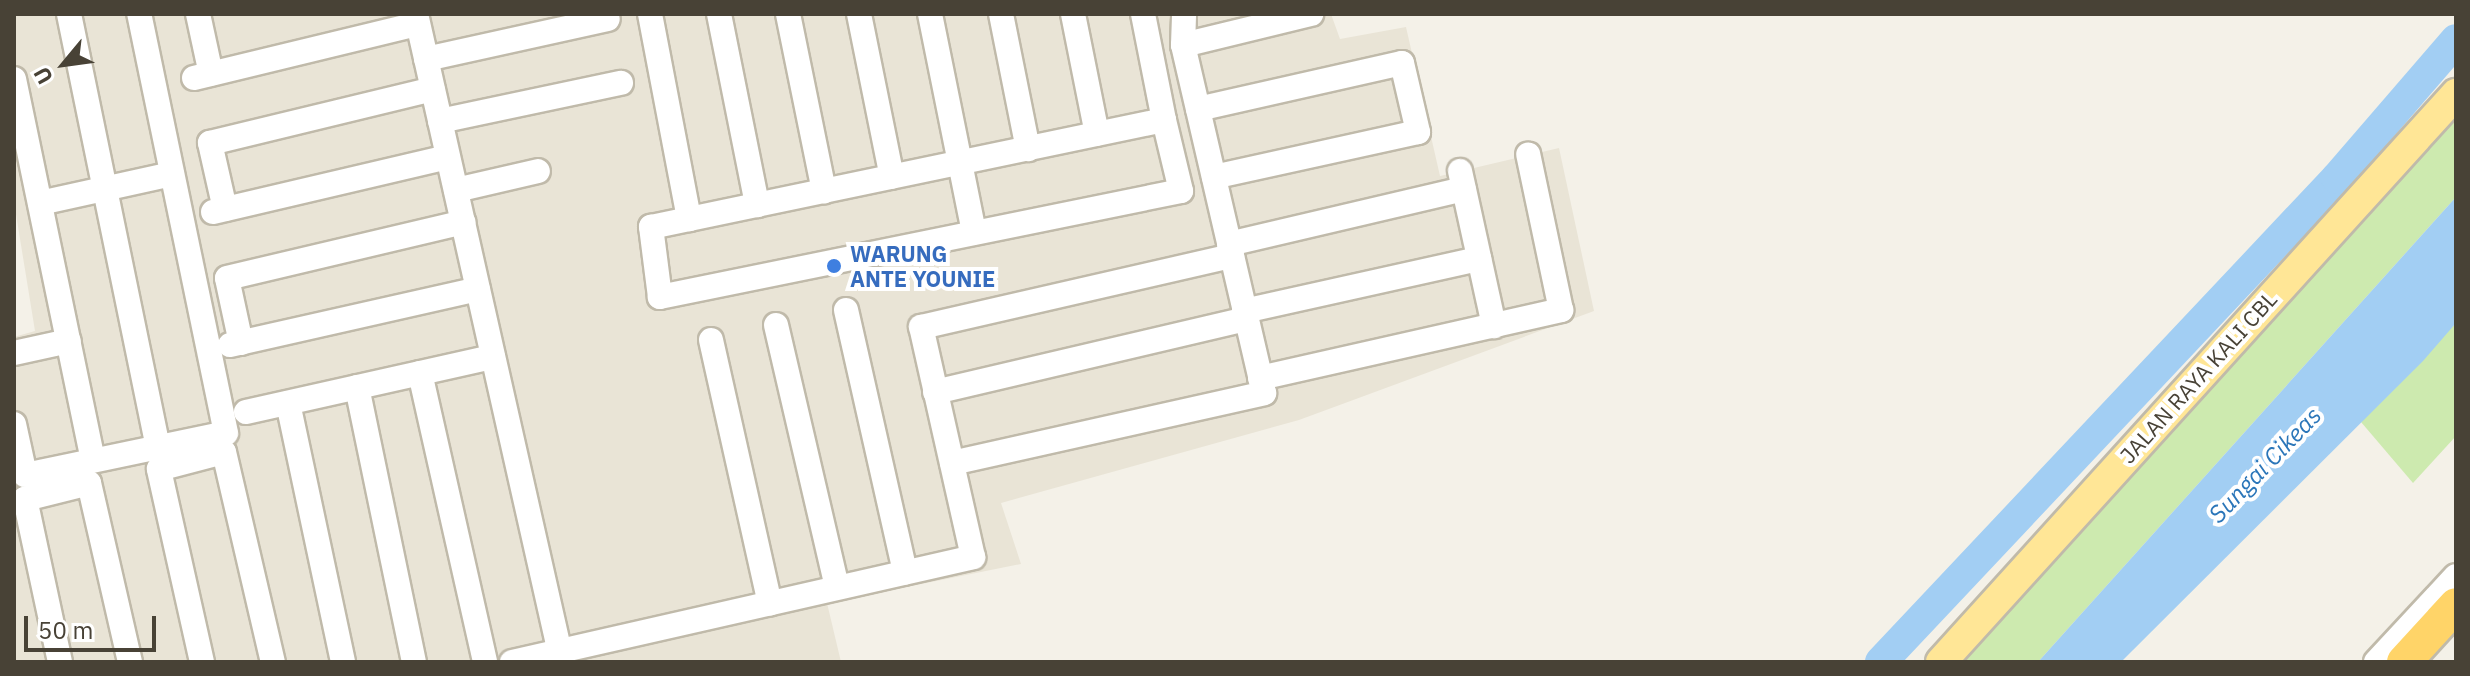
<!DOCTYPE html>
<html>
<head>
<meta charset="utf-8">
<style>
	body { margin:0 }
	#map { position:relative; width:2470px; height:676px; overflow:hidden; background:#f4f1e8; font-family:"IBM Plex Sans",sans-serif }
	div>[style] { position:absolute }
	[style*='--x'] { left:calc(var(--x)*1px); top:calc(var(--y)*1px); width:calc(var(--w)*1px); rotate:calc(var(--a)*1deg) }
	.residential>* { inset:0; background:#e9e4d6 }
	.green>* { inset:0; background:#cdeaaf }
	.water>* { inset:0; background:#a2cef3 }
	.river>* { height:32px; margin:-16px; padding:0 16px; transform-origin:16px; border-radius:16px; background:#a2cef3 }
	.roads { filter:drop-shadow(2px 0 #c0baaa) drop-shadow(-2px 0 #c0baaa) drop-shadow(0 2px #c0baaa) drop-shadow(0 -2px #c0baaa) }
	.minor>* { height:24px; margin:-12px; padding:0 12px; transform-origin:12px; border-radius:12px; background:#fff }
	.major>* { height:30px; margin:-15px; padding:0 15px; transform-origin:15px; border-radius:15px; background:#ffe696 }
	.highway>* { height:34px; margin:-17px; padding:0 17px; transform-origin:17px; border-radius:17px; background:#ffd468 }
	.dots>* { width:22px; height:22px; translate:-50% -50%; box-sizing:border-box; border:4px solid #fff; border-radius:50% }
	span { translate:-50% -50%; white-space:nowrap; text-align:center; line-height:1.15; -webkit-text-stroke:8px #fff; paint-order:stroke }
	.shop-label { font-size:22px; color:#366cbe; font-weight:700 }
	.left { translate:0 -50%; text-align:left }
	.street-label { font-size:22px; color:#484236 }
	.water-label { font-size:24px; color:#2b76b9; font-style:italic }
	.frame { position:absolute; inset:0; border:16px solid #484236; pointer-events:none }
	.north { position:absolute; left:24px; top:24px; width:80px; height:80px; -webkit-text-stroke:6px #fff; paint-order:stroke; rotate:241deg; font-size:22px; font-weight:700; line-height:32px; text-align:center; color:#484236 }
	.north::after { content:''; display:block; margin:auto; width:28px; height:36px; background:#484236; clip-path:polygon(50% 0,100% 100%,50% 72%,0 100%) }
	.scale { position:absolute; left:24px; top:616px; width:132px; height:36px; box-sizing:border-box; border:4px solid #484236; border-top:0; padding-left:10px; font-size:24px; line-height:28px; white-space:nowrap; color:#484236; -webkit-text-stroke:6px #fff; paint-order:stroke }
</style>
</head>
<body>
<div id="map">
	<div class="residential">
		<div style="clip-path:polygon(14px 14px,1331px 14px,1340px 39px,1406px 27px,1440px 176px,1559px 148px,1594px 311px,1299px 420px,1001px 503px,1021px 564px,827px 603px,841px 662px,14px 662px,14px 337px,35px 331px,14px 202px)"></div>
	</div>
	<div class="green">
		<div style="clip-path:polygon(2456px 94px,2456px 197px,2038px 662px,1941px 662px)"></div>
		<div style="clip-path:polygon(2456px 323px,2456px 436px,2413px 483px,2361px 422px)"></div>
	</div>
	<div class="water">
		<div style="clip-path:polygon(2456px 197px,2456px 323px,2423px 361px,2121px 662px,2038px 662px)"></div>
	</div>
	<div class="river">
		<div style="--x:1881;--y:662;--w:665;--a:-46.71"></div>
		<div style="--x:2337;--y:178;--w:182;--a:-49.2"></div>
	</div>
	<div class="roads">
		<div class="minor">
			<div style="--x:69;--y:14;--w:441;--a:78.4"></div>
			<div style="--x:198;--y:14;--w:61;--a:77.8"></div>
			<div style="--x:416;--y:14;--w:664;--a:77.3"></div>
			<div style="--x:650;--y:14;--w:209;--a:79.2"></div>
			<div style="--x:719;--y:14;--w:195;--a:78.7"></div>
			<div style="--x:788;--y:14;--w:181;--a:78.5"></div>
			<div style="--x:859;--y:14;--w:166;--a:78.6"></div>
			<div style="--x:930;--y:14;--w:223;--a:78.6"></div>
			<div style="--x:1001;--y:14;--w:138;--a:78.7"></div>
			<div style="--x:1073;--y:14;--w:122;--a:78.7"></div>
			<div style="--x:1143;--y:14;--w:108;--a:78.8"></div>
			<div style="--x:1183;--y:45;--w:132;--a:-13.6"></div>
			<div style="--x:426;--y:59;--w:186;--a:-12.4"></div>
			<div style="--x:194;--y:78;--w:230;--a:-13.6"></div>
			<div style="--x:14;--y:79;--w:389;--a:78.3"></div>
			<div style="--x:1198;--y:109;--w:209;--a:-12.7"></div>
			<div style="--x:1402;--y:63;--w:71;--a:76.9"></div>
			<div style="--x:1418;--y:132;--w:209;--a:167.6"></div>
			<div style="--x:1164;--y:120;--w:73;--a:76.5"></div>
			<div style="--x:1181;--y:191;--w:532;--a:168.5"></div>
			<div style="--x:660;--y:297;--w:71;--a:-97.3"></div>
			<div style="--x:651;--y:227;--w:524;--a:-11.78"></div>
			<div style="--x:440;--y:121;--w:185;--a:-11.9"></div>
			<div style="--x:1460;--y:171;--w:159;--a:77.6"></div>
			<div style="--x:456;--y:190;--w:84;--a:-13"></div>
			<div style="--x:40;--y:203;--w:135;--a:-12.4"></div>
			<div style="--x:225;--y:209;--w:68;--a:-102.8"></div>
			<div style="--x:210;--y:143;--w:229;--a:-13.6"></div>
			<div style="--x:213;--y:212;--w:241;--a:-13.2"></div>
			<div style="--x:1229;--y:244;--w:241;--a:-13.2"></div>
			<div style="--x:846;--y:310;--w:269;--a:77.3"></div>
			<div style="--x:1244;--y:311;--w:241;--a:-12.5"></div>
			<div style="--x:776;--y:325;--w:269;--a:76.9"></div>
			<div style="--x:711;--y:340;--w:270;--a:77.4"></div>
			<div style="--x:241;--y:343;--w:66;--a:-102.2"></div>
			<div style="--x:227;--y:278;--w:243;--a:-13.3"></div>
			<div style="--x:230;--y:345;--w:254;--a:-12.7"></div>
			<div style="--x:14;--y:353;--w:56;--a:-12.3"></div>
			<div style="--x:420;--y:373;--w:296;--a:77.3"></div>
			<div style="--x:1260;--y:378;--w:309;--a:-12.7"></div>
			<div style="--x:1561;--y:310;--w:159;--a:-101.9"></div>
			<div style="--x:357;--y:387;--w:281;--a:78.3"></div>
			<div style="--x:935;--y:392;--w:319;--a:-13.2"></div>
			<div style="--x:288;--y:403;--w:265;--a:78"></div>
			<div style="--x:246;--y:412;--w:253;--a:-12.6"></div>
			<div style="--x:14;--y:424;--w:52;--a:77.8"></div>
			<div style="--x:25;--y:475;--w:205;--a:-11.8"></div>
			<div style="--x:226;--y:433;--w:428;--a:-101.7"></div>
			<div style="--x:952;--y:463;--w:320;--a:-12.6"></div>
			<div style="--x:1264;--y:393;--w:357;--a:-103.1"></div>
			<div style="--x:1183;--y:45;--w:31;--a:-88"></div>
			<div style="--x:60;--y:662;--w:167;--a:-102.1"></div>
			<div style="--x:25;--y:499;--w:66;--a:-14"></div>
			<div style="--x:89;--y:483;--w:184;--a:77.1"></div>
			<div style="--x:202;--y:662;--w:198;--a:-102.6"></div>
			<div style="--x:159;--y:469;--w:67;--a:-14.7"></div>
			<div style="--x:224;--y:452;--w:216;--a:76.9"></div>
			<div style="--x:512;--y:662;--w:473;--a:-12.8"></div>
			<div style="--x:973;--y:557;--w:236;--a:-102.7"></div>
			<div style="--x:921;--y:327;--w:319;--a:-12.9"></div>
			<div style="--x:2376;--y:662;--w:117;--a:-47.1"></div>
		</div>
		<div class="major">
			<div style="--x:1941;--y:662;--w:767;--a:-47.8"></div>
		</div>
		<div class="highway">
			<div style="--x:2404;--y:662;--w:77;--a:-47.6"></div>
		</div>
	</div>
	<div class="dots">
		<div style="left:834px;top:266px;background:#3f7fe0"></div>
	</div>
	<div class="shop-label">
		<span class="left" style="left:850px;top:266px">WARUNG<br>ANTE YOUNIE</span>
	</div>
	<div class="street-label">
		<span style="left:2198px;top:377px;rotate:-48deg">JALAN RAYA KALI CBL</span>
	</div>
	<div class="water-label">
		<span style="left:2265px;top:465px;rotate:-46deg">Sungai Cikeas</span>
	</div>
	<div class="frame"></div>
	<div class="north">U</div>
	<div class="scale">50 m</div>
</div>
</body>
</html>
